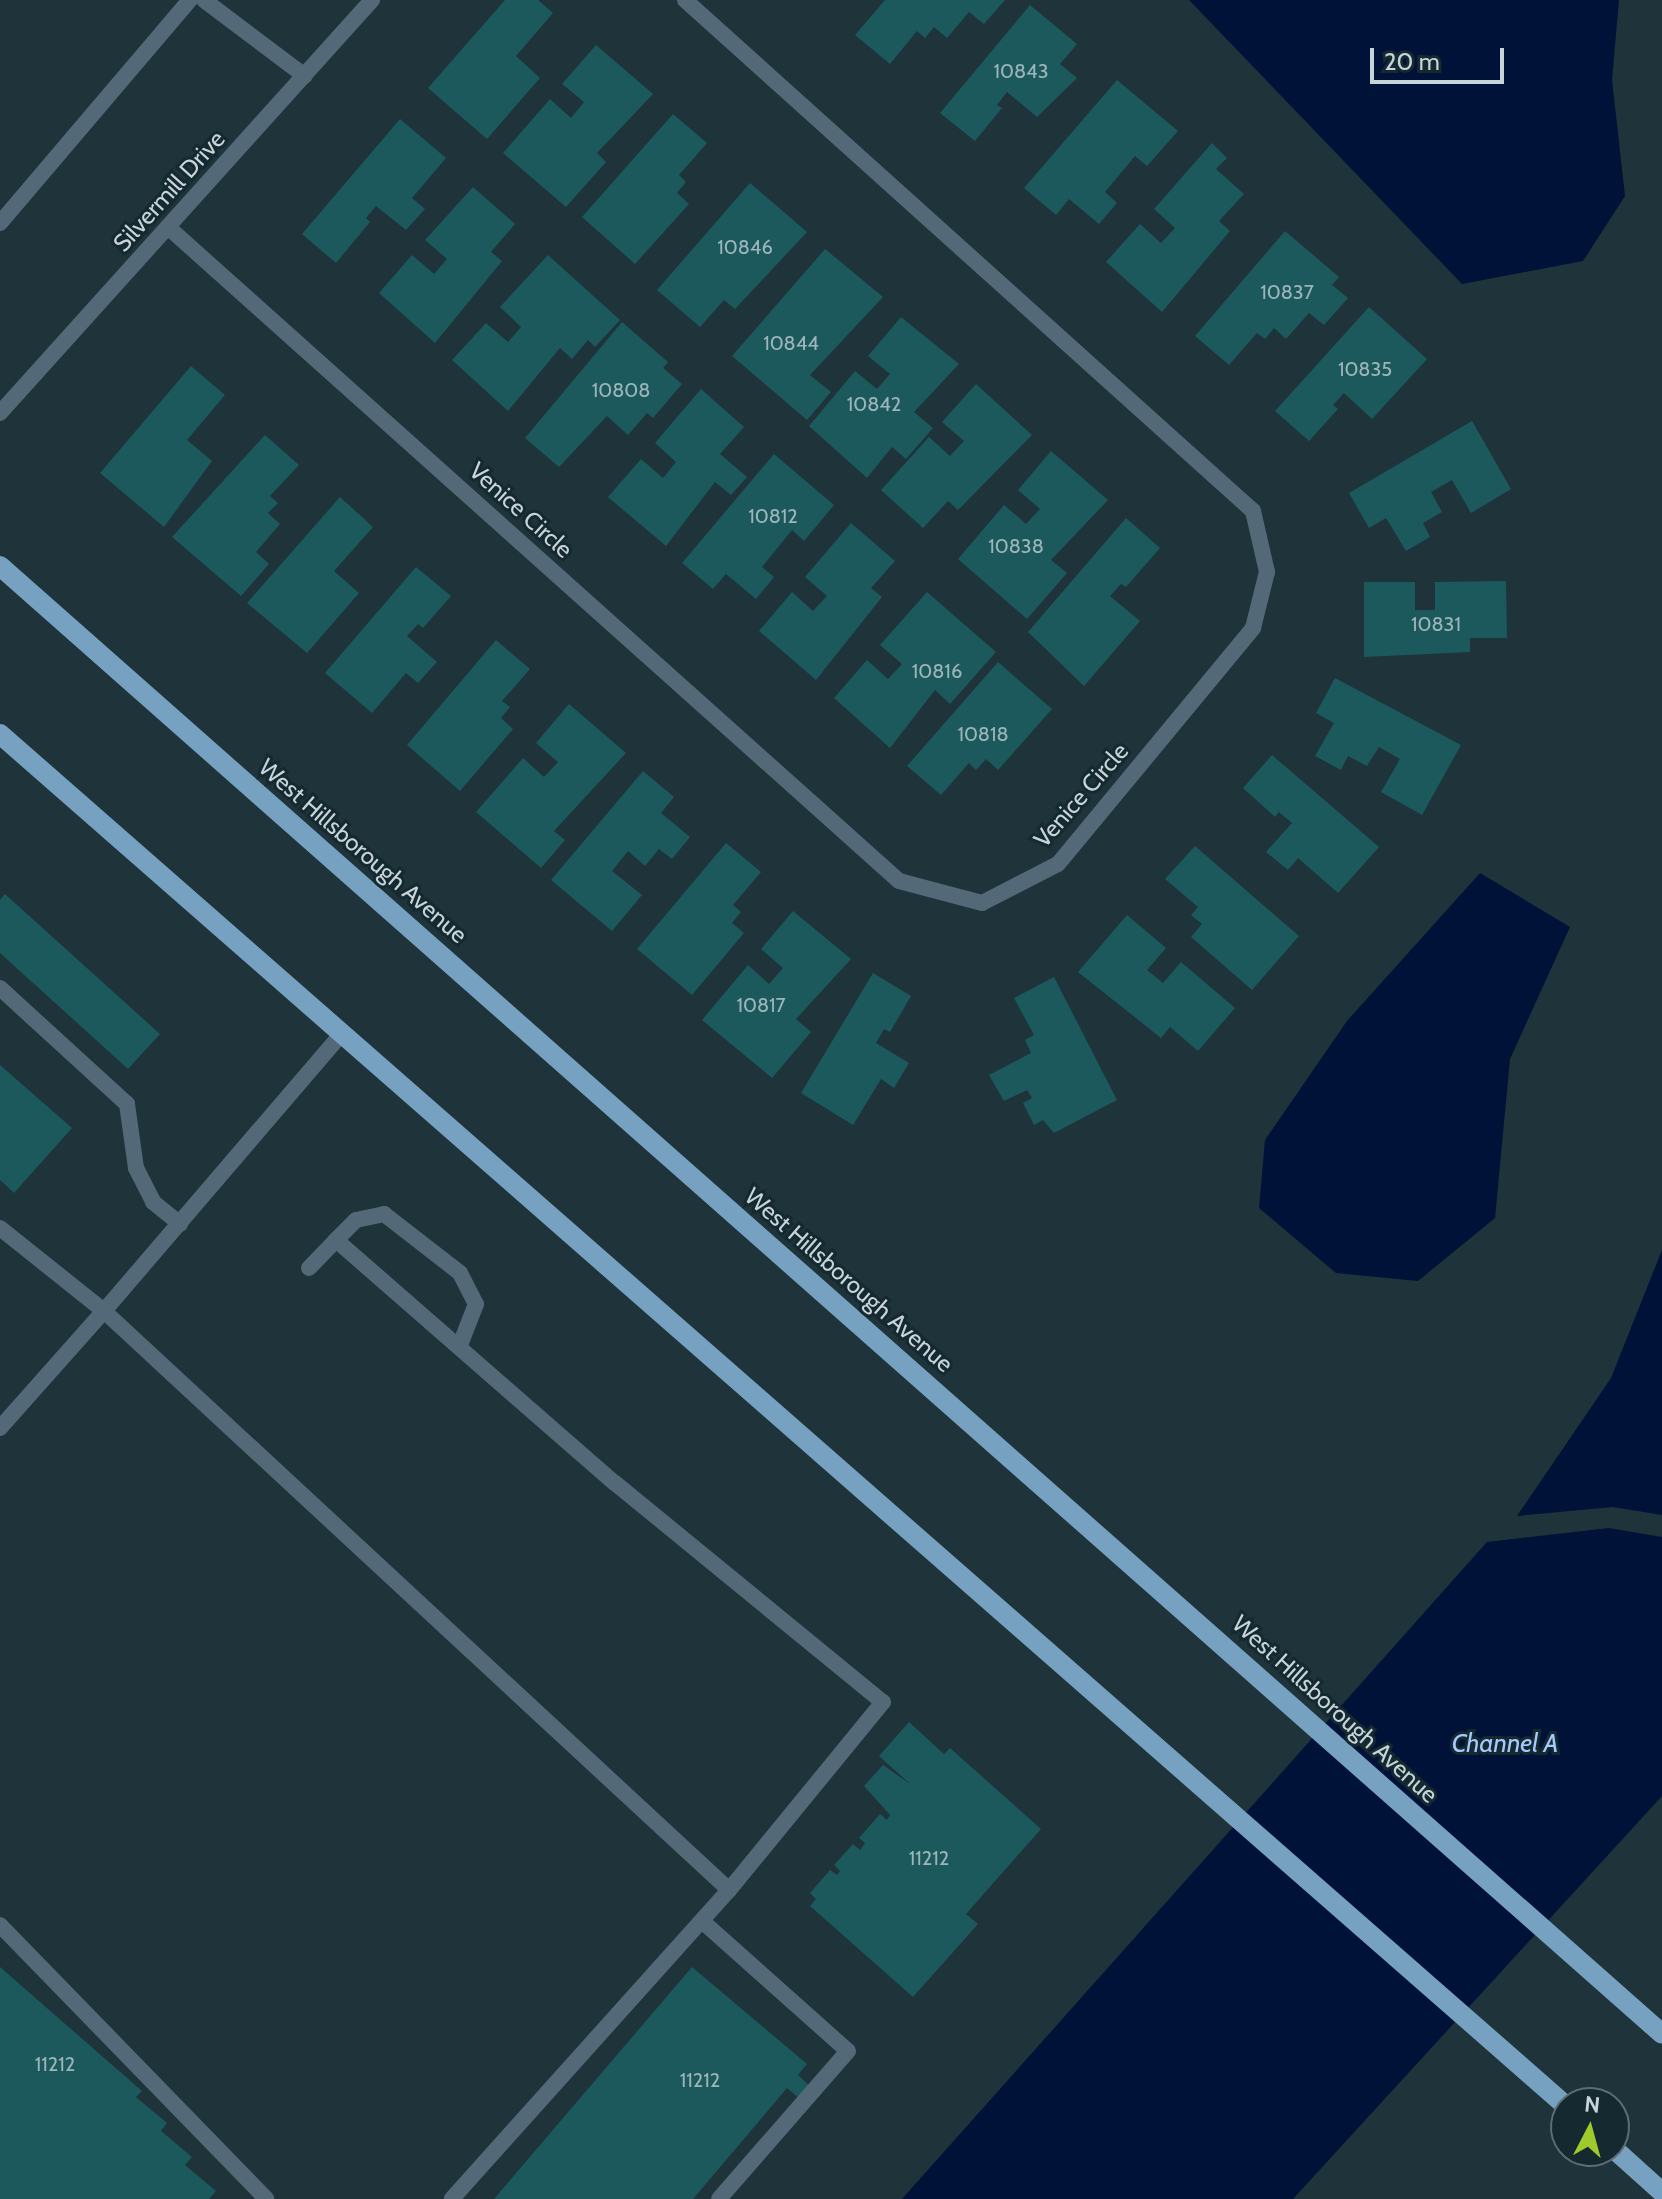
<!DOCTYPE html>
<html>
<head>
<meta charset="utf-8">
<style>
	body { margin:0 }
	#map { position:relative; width:1662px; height:2199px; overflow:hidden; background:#1e333a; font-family:Cabin,sans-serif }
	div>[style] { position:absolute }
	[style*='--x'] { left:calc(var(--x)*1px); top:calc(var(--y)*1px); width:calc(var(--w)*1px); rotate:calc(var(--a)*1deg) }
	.water>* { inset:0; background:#001237 }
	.building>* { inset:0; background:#1b595d }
	.service>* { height:16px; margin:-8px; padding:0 8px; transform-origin:8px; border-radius:8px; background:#546978 }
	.minor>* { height:16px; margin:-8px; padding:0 8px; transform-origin:8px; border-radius:8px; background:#546978 }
	.primary>* { height:20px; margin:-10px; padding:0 10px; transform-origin:10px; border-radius:10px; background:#76a1c0 }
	span { translate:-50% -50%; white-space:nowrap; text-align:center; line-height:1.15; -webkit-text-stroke:6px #142930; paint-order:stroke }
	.number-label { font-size:20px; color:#9cb5ba }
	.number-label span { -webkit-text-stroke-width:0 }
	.street-label { font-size:24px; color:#c7d4d9 }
	.water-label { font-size:26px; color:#a6c8ff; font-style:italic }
	.north { position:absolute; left:1550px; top:2087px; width:80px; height:80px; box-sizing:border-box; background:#142930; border:2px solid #5c6d74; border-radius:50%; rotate:6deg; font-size:22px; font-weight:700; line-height:32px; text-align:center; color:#c7d4d9 }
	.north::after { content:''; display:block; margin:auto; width:28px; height:36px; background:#a0c92c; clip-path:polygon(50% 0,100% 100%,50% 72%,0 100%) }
	.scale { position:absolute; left:1370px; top:48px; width:134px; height:36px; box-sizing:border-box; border:4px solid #c7d4d9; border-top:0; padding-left:10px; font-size:24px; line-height:28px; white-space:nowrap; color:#c7d4d9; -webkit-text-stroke:6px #142930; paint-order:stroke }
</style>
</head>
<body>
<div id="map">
	<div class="water">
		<div style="clip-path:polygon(1189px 0,1619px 0,1612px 80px,1625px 196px,1583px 261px,1462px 284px)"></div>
		<div style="clip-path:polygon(1480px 873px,1570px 927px,1510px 1059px,1495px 1218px,1418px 1281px,1336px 1273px,1259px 1208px,1265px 1140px,1347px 1021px)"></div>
		<div style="clip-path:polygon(1662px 1250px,1662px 1515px,1613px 1507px,1517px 1516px,1611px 1378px)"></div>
		<div style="clip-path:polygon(1609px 1528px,1662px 1537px,1662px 1796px,1293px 2199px,902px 2199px,1487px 1542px)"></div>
	</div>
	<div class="building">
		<div style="clip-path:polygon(505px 0,538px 0,553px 13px,516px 56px,540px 78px,487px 139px,428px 88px)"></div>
		<div style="clip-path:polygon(885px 0,1005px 0,984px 24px,969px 12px,947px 38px,934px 27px,925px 38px,917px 31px,890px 64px,855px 35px)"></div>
		<div style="clip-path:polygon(1030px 5px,1077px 44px,1060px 64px,1077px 78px,1037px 117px,1007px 92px,997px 105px,1002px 108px,975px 141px,940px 113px)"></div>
		<div style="clip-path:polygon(596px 45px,653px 94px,597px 153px,606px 162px,566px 207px,503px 153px,550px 99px,571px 118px,584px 102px,562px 84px)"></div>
		<div style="clip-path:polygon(1117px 80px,1178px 131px,1147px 166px,1135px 156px,1105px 192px,1117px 203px,1099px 224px,1069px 199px,1056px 215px,1024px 188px)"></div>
		<div style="clip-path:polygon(673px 114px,707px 143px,679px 175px,686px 182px,677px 193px,689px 204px,635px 264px,582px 217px)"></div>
		<div style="clip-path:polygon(400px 119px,446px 158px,412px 198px,425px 209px,406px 230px,376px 206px,366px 218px,370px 222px,336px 263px,302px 234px)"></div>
		<div style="clip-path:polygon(1212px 143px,1227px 158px,1216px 169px,1244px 194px,1219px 221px,1230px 231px,1162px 312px,1106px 262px,1140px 224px,1161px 243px,1175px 228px,1154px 209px)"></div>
		<div style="clip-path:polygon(750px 183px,807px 232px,735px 309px,724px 300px,700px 327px,657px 290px)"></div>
		<div style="clip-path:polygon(473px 187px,515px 224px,491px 252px,502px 261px,435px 343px,379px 293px,412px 255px,434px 274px,447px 259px,425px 240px)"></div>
		<div style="clip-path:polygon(1285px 231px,1339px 277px,1332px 285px,1348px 298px,1324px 325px,1309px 313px,1286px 339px,1274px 328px,1265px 339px,1257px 333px,1229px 365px,1195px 336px)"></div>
		<div style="clip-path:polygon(825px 249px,883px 297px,810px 375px,831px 392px,807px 420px,732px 356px)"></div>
		<div style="clip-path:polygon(548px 255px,620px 320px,595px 347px,588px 340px,572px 359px,560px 348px,508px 411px,452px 360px,486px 323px,508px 342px,521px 327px,500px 307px)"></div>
		<div style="clip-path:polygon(1369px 307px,1427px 359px,1372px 419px,1344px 393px,1333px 405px,1338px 409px,1309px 441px,1275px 411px)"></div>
		<div style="clip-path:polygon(901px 317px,959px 364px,914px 412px,933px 428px,906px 459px,892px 447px,867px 478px,809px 426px,855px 371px,877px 389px,890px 374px,868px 356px)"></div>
		<div style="clip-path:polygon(622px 322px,668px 362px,663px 368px,682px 384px,653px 418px,647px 413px,628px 435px,607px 416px,559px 467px,525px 438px)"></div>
		<div style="clip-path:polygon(191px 366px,225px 395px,187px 440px,212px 461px,164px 527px,100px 473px)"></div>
		<div style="clip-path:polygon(976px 384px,1032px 435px,958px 510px,948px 501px,923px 528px,881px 490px,929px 437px,950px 456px,964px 441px,942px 422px)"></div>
		<div style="clip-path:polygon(701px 389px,744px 427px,720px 454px,747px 477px,731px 495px,715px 482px,666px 546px,608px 497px,641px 459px,663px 478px,676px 462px,655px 443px)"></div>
		<div style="clip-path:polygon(1472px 421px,1511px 489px,1471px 513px,1452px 480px,1431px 492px,1442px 512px,1423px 523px,1430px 537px,1406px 551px,1386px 518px,1369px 528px,1349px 493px)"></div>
		<div style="clip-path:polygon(265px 435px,299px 465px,270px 496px,278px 503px,268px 513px,280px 524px,256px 552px,269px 564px,241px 596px,172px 537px)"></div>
		<div style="clip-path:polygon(1051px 451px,1108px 500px,1051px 560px,1067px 573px,1027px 619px,958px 559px,1004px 505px,1026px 524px,1040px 509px,1018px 490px)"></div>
		<div style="clip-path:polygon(774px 454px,834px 505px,804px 541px,792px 530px,762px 567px,774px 577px,756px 599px,726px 574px,713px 589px,682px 563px)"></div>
		<div style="clip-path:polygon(340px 497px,373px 527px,334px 571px,359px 593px,307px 653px,247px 603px)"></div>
		<div style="clip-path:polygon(1126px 518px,1160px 548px,1126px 587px,1121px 584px,1110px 596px,1140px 621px,1084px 686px,1028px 632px)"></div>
		<div style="clip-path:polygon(851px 523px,895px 561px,871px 588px,882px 597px,816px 680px,759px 631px,792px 592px,813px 611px,827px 596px,805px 577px)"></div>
		<div style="clip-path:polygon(416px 567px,451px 596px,423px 628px,418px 624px,407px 636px,437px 662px,418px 683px,406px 673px,372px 713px,325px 673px)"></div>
		<div style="clip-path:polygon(1506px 581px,1507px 638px,1470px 638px,1470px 652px,1364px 657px,1364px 582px,1415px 582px,1415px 610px,1435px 610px,1435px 582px)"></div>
		<div style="clip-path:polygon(927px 592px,996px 652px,950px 704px,935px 690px,890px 748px,834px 698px,867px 660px,888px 679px,902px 664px,880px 645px)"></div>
		<div style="clip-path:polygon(496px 640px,530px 669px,502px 701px,510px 707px,501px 718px,513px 729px,460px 791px,407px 745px)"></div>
		<div style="clip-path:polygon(998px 662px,1052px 709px,998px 770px,986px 759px,976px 770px,969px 763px,941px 795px,907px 766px)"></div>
		<div style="clip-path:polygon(1335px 678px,1461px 745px,1422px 815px,1381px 792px,1400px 759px,1379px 747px,1367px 766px,1348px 756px,1341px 770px,1315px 756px,1334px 723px,1316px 713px)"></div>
		<div style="clip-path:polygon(569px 704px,626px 753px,554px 831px,565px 840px,541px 868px,476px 812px,523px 758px,544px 777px,558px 762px,536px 743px)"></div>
		<div style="clip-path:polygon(1272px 755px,1379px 847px,1338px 893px,1298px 858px,1288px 870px,1266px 852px,1292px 823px,1279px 812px,1275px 817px,1243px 788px)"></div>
		<div style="clip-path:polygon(643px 771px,674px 797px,661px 813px,690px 837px,672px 859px,659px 849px,645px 866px,628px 851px,612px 871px,642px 895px,612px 931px,551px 880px)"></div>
		<div style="clip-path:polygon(726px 843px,761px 872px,733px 905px,741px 912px,732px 923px,744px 933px,692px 995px,637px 949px)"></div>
		<div style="clip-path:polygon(1195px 846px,1299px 936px,1252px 990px,1191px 937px,1202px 924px,1191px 915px,1198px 907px,1165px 879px)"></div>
		<div style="clip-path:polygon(5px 894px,160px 1034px,128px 1069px,0 953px,0 900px)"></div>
		<div style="clip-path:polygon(793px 911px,851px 959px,796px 1019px,811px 1032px,772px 1078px,702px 1020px,748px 965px,769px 984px,783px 968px,761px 949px)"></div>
		<div style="clip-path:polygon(1127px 915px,1166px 948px,1147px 970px,1163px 983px,1181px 962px,1235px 1008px,1198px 1051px,1170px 1027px,1161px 1038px,1078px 972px)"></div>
		<div style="clip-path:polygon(873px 973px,911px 996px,890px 1032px,884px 1029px,876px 1043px,909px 1063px,894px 1088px,881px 1079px,853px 1125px,801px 1093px)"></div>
		<div style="clip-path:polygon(1054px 977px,1117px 1100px,1054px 1133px,1043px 1120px,1034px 1125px,1023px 1103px,1032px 1098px,1027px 1090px,1004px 1101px,989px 1075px,1031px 1053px,1025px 1040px,1034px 1035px,1014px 998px)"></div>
		<div style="clip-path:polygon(0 1065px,72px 1128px,14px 1193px,0 1180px)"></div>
		<div style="clip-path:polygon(909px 1722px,944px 1754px,950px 1748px,1041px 1829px,966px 1914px,978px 1924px,913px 1997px,810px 1906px,816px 1899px,810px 1893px,830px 1870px,837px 1875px,840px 1871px,834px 1865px,853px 1844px,860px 1850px,865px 1843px,859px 1838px,880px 1814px,887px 1820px,890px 1815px,864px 1786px,883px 1765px,910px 1784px,879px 1756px)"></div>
		<div style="clip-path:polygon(0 1967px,142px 2091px,136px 2097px,167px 2123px,161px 2131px,192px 2157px,185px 2165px,216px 2191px,209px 2199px,0 2199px)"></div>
		<div style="clip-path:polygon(692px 1967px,807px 2064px,798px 2075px,810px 2086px,800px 2099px,787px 2088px,693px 2199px,494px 2199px)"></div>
	</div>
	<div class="service">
		<div style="--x:204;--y:0;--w:126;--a:37"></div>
		<div style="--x:0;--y:223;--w:293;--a:-49.6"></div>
		<div style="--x:0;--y:988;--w:172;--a:42.4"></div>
		<div style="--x:127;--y:1104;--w:65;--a:82"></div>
		<div style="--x:136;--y:1168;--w:38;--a:63"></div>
		<div style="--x:153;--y:1202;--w:35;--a:39"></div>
		<div style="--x:0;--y:1228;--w:133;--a:38.6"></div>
		<div style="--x:104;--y:1311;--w:366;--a:-49.4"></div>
		<div style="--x:336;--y:1240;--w:28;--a:-45"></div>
		<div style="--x:356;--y:1220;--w:29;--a:-12"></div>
		<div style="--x:384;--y:1214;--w:96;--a:37.8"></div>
		<div style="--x:460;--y:1273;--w:35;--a:63"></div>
		<div style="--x:476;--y:1304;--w:44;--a:111.3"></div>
		<div style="--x:309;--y:1268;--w:39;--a:-46"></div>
		<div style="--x:336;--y:1240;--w:370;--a:41.1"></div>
		<div style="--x:615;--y:1483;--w:346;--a:39.3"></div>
		<div style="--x:883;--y:1702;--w:243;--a:129.3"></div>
		<div style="--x:729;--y:1890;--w:415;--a:131.9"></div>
		<div style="--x:0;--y:1428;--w:157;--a:-48.4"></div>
		<div style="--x:104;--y:1311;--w:852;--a:42.81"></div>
		<div style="--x:702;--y:1921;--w:195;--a:41.7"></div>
		<div style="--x:848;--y:2051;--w:196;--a:131.1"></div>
		<div style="--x:0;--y:1925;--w:382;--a:45.8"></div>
	</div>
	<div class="minor">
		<div style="--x:169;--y:228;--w:979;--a:41.81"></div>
		<div style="--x:899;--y:881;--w:86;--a:14.8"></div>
		<div style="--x:982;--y:903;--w:85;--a:-27.2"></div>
		<div style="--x:1058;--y:864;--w:306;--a:-50.4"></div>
		<div style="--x:1253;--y:628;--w:58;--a:-76"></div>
		<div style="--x:1267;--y:572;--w:63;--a:-102.9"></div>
		<div style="--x:1253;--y:511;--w:764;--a:-138.02"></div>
		<div style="--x:0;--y:413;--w:556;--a:-47.99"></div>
	</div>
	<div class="primary">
		<div style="--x:0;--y:566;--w:2217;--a:41.45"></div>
		<div style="--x:0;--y:734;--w:2082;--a:41.22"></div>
		<div style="--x:1614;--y:2149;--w:64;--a:41.9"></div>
	</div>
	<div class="number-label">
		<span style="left:1021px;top:71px">10843</span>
		<span style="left:745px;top:247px">10846</span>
		<span style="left:1287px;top:292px">10837</span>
		<span style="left:791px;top:343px">10844</span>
		<span style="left:1365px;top:369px">10835</span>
		<span style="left:621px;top:390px">10808</span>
		<span style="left:874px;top:404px">10842</span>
		<span style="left:773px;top:516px">10812</span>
		<span style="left:1016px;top:546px">10838</span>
		<span style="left:1436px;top:624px">10831</span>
		<span style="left:937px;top:671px">10816</span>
		<span style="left:983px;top:734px">10818</span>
		<span style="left:761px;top:1005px">10817</span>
		<span style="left:929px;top:1858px">11212</span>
		<span style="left:55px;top:2064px">11212</span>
		<span style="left:700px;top:2080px">11212</span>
	</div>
	<div class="street-label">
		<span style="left:169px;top:191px;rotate:-48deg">Silvermill Drive</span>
		<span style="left:521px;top:510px;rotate:42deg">Venice Circle</span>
		<span style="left:1081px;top:795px;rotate:-49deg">Venice Circle</span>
		<span style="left:363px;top:851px;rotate:41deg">West Hillsborough Avenue</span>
		<span style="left:849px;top:1280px;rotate:41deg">West Hillsborough Avenue</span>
		<span style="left:1335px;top:1709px;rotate:42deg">West Hillsborough Avenue</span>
	</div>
	<div class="water-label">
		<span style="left:1505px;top:1744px">Channel A</span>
	</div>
	<div class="north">N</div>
	<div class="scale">20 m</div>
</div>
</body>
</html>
